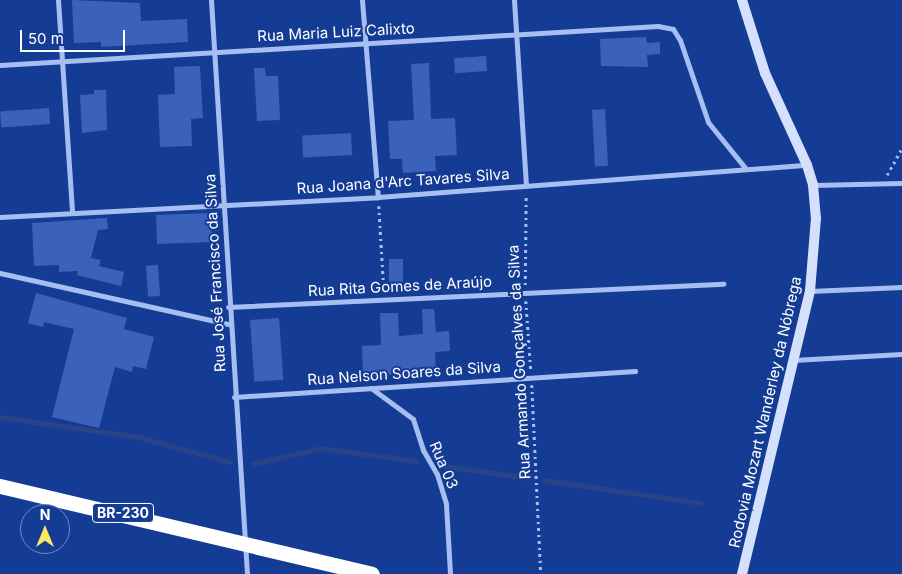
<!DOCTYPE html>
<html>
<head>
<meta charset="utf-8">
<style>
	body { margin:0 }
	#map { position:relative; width:902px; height:574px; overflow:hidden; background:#153c94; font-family:Inter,sans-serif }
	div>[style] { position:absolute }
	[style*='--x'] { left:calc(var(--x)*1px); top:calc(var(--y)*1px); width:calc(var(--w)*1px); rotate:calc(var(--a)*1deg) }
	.stream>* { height:4.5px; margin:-2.25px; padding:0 2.25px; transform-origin:2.25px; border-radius:2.25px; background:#284487 }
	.building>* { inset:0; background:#3a62bb; transform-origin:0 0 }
	.path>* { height:2.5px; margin-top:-1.25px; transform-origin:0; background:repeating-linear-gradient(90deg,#a6bef1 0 2.5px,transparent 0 6.5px) }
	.street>* { height:5px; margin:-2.5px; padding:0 2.5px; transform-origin:2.5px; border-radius:2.5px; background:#a6bef1 }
	.secondary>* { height:10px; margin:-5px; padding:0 5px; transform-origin:5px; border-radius:5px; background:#d4e0fc }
	.highway>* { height:15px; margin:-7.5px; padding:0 7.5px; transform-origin:7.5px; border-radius:7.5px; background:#fff }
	span { translate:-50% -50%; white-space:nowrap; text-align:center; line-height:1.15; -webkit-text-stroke:4px #153c94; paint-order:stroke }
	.shield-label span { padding:1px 4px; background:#153c94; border:1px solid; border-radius:4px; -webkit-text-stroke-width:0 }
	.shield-label { font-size:14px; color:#fff; font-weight:700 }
	.street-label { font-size:15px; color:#fff }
	.north { position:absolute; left:20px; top:504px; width:50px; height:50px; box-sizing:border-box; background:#153c94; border:1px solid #738abf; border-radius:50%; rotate:0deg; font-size:14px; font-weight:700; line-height:20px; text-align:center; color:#fff }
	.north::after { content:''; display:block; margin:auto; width:18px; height:22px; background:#ffe766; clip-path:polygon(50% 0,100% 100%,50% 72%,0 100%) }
	.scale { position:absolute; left:20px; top:30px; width:105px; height:22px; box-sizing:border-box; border:2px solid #fff; border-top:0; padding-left:6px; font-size:15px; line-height:18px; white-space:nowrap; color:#fff; -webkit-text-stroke:4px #153c94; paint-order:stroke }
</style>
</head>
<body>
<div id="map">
	<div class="stream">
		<div style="--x:0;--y:417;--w:140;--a:8.2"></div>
		<div style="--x:139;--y:437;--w:94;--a:15.4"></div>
		<div style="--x:253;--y:464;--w:70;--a:-13.2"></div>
		<div style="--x:321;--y:448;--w:96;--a:7.8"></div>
		<div style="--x:444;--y:466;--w:86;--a:8"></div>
		<div style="--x:544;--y:480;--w:158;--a:8.4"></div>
	</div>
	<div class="building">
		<div style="clip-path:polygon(72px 0,140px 3px,141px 21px,187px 19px,188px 42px,101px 47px,101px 42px,74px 43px)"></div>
		<div style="clip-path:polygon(646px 37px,647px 43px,660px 42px,660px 54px,647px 55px,648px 67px,601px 66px,600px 39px)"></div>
		<div style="left:486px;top:56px;width:15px;height:32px;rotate:86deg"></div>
		<div style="clip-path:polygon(429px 63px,431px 119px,455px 118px,457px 155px,435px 156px,436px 171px,403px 173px,402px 159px,390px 159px,388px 121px,414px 120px,411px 64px)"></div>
		<div style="clip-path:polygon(200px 66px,203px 118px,191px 119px,192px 146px,160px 147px,158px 95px,175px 94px,174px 67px)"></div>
		<div style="clip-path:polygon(254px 68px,265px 68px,266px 76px,278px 76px,280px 120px,257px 121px)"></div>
		<div style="clip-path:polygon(94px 90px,106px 90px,107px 130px,82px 133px,80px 95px,94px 94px)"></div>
		<div style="left:49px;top:108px;width:16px;height:49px;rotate:86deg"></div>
		<div style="left:605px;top:109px;width:57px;height:13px;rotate:87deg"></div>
		<div style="left:351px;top:133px;width:22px;height:49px;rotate:87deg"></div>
		<div style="left:211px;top:213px;width:29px;height:55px;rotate:88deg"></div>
		<div style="clip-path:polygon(107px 218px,108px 229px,98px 230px,91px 258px,101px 260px,99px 266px,124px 272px,121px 286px,77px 275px,78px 271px,59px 272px,59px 265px,34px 266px,32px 223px)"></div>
		<div style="left:389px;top:259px;width:14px;height:31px"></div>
		<div style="left:158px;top:265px;width:31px;height:12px;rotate:86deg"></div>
		<div style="clip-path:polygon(36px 293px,127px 318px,124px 329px,154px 337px,146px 369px,133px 366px,132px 372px,115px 367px,99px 428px,52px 417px,74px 329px,44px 322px,43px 327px,28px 323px)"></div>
		<div style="clip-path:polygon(422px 309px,434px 309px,436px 332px,449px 331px,450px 351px,435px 352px,436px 372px,363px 376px,362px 346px,381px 345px,380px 313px,398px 313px,399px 336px,423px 334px)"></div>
		<div style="left:279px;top:318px;width:62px;height:29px;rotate:86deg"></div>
	</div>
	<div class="path">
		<div style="--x:887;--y:175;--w:31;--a:-61"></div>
		<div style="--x:379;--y:206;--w:85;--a:86.6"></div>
		<div style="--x:525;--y:285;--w:89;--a:-89.4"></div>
		<div style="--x:526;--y:301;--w:69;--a:85.9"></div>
		<div style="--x:532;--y:385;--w:189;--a:87.3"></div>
	</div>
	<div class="street">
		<div style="--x:58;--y:0;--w:212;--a:86.2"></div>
		<div style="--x:211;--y:0;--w:575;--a:86.41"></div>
		<div style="--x:362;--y:0;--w:198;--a:85.4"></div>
		<div style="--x:514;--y:0;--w:184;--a:86.3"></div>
		<div style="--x:0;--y:65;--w:659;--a:-3.39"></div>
		<div style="--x:658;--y:26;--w:15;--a:11"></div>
		<div style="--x:673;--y:29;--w:13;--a:58"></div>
		<div style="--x:680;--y:40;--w:87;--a:71.1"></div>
		<div style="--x:708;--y:122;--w:60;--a:51"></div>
		<div style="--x:813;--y:185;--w:89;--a:-1.3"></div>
		<div style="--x:0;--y:217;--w:379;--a:-3"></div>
		<div style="--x:378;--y:197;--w:430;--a:-4.3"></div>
		<div style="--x:0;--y:273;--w:235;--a:12.6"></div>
		<div style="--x:810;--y:291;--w:92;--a:-2.5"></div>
		<div style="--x:228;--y:307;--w:496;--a:-2.7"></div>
		<div style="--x:793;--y:360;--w:109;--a:-3.2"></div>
		<div style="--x:371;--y:388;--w:52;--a:36.4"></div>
		<div style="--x:413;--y:419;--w:33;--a:72"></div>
		<div style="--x:423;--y:450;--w:28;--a:60"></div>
		<div style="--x:437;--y:474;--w:31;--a:73"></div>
		<div style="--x:446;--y:504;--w:70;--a:86.7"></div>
		<div style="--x:234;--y:397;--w:402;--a:-3.7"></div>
	</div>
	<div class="secondary">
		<div style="--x:742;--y:0;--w:77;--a:72.5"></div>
		<div style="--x:765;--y:73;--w:101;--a:65.5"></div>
		<div style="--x:807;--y:165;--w:21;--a:73"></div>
		<div style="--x:813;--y:185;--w:33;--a:85"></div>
		<div style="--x:816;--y:218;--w:73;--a:94.7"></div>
		<div style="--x:810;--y:291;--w:291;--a:103.5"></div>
	</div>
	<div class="highway">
		<div style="--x:0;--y:486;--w:382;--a:13.3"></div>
	</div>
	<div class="shield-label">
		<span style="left:123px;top:513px">BR-230</span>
	</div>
	<div class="street-label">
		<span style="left:336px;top:32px;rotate:-3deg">Rua Maria Luiz Calixto</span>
		<span style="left:403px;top:181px;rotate:-4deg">Rua Joana d'Arc Tavares Silva</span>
		<span style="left:215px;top:273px;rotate:-93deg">Rua José Francisco da Silva</span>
		<span style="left:400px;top:286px;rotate:-3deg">Rua Rita Gomes de Araújo</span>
		<span style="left:519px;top:362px;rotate:-93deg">Rua Armando Gonçalves da Silva</span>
		<span style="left:404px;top:373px;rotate:-4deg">Rua Nelson Soares da Silva</span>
		<span style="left:765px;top:412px;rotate:-77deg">Rodovia Mozart Wanderley da Nóbrega</span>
		<span style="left:444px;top:465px;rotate:67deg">Rua 03</span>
	</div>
	<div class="north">N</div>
	<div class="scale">50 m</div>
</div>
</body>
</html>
